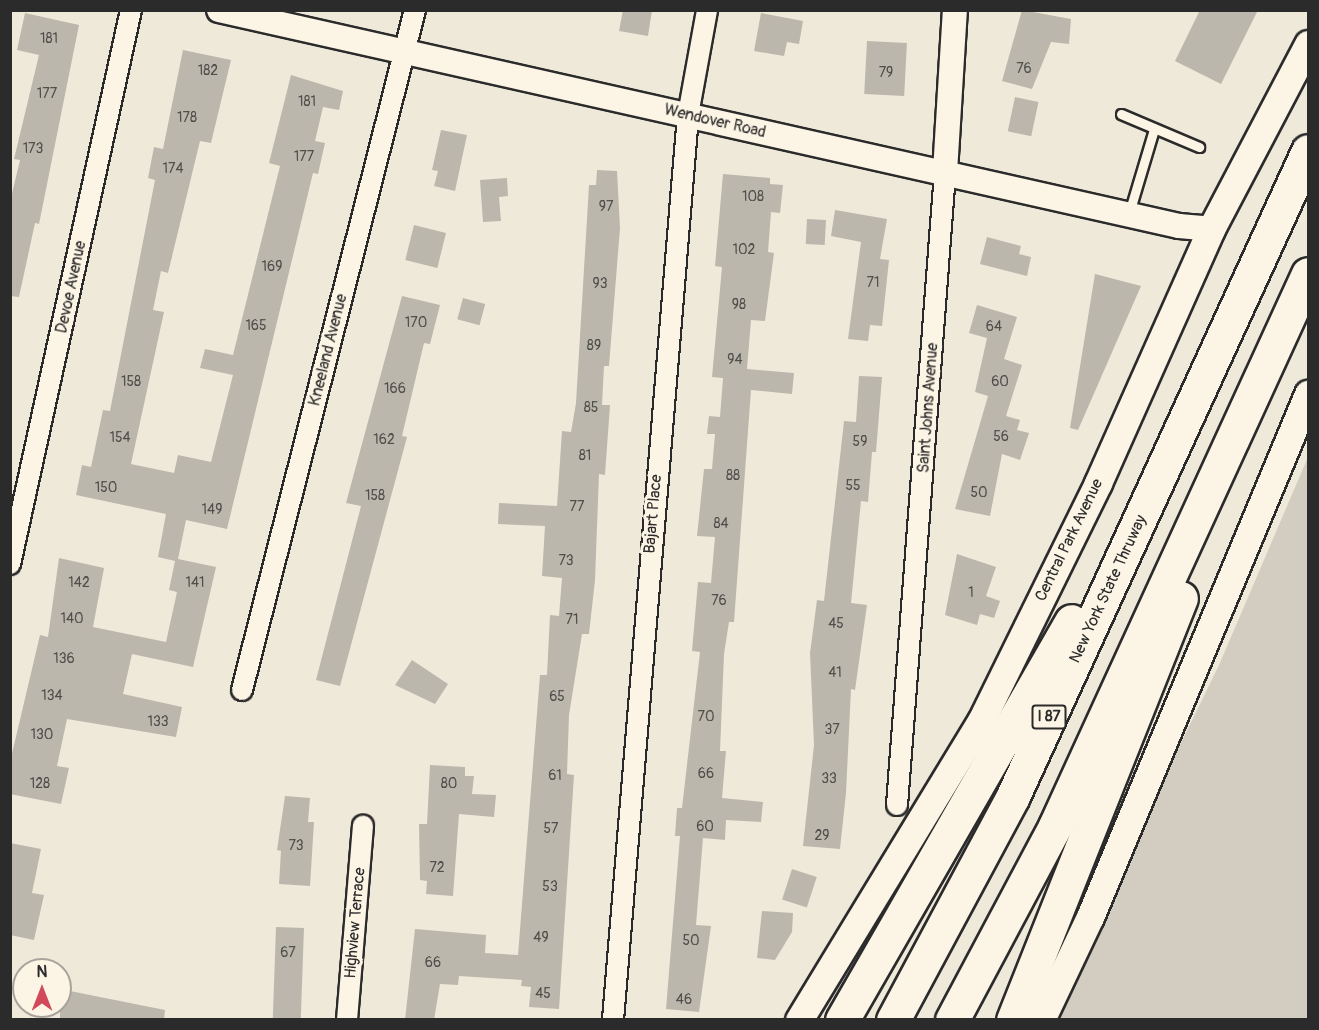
<!DOCTYPE html>
<html>
<head>
<meta charset="utf-8">
<style>
	body { margin:0 }
	#map { position:relative; width:1319px; height:1030px; overflow:hidden; background:#efe9da; font-family:Pangolin,sans-serif }
	div>[style] { position:absolute }
	[style*='--x'] { left:calc(var(--x)*1px); top:calc(var(--y)*1px); width:calc(var(--w)*1px); rotate:calc(var(--a)*1deg) }
	.green>* { inset:0; background:#d2cdc0 }
	.building>* { inset:0; background:#bcb7ac; transform-origin:0 0 }
	.roads { filter:drop-shadow(2px 0 #2b2b2b) drop-shadow(-2px 0 #2b2b2b) drop-shadow(0 2px #2b2b2b) drop-shadow(0 -2px #2b2b2b) }
	.service>* { height:9px; margin:-4.5px; padding:0 4.5px; transform-origin:4.5px; border-radius:4.5px; background:#fcf5e5 }
	.minor>* { height:20px; margin:-10px; padding:0 10px; transform-origin:10px; border-radius:10px; background:#fcf5e5 }
	.tertiary>* { height:24px; margin:-12px; padding:0 12px; transform-origin:12px; border-radius:12px; background:#fcf5e5 }
	.secondary>* { height:27px; margin:-13.5px; padding:0 13.5px; transform-origin:13.5px; border-radius:13.5px; background:#fcf5e5 }
	.motorway>* { height:33px; margin:-16.5px; padding:0 16.5px; transform-origin:16.5px; border-radius:16.5px; background:#fcf5e5 }
	span { translate:-50% -50%; white-space:nowrap; text-align:center; line-height:1.15; -webkit-text-stroke:6px #fcf5e5; paint-order:stroke }
	.number-label { font-size:14px; color:#4f4e4b }
	.number-label span { -webkit-text-stroke-width:0 }
	.shield-label span { padding:2px 4px; background:#fcf5e5; border:2px solid; border-radius:4px; -webkit-text-stroke-width:0 }
	.shield-label { font-size:15px; color:#2b2b2b; font-weight:700 }
	.street-label { font-size:16px; color:#2b2b2b }
	.frame { position:absolute; inset:0; border:12px solid #2b2b2b; pointer-events:none }
	.north { position:absolute; left:12px; top:958px; width:60px; height:60px; box-sizing:border-box; background:#fcf5e5; border:2px solid #a8a49b; border-radius:50%; rotate:0deg; font-size:16px; font-weight:700; line-height:24px; text-align:center; color:#2b2b2b }
	.north::after { content:''; display:block; margin:auto; width:21px; height:27px; background:#d1495b; clip-path:polygon(50% 0,100% 100%,50% 72%,0 100%) }
</style>
</head>
<body>
<div id="map">
	<div class="green">
		<div style="clip-path:polygon(1308px 457px,1308px 1019px,1046px 1020px,1219px 665px)"></div>
	</div>
	<div class="building">
		<div style="clip-path:polygon(623px 10px,652px 10px,648px 36px,619px 31px)"></div>
		<div style="clip-path:polygon(1022px 10px,1071px 19px,1069px 44px,1051px 42px,1032px 89px,1002px 81px)"></div>
		<div style="clip-path:polygon(1200px 10px,1258px 10px,1221px 84px,1175px 61px)"></div>
		<div style="clip-path:polygon(25px 13px,79px 25px,39px 224px,35px 223px,19px 297px,10px 296px,10px 202px,20px 160px,14px 159px,39px 55px,17px 50px)"></div>
		<div style="clip-path:polygon(761px 13px,803px 21px,799px 44px,787px 42px,784px 56px,754px 51px)"></div>
		<div style="left:867px;top:41px;width:40px;height:53px;rotate:3deg"></div>
		<div style="clip-path:polygon(183px 50px,231px 60px,211px 143px,200px 141px,168px 273px,161px 271px,153px 310px,164px 312px,131px 464px,174px 473px,178px 455px,211px 462px,233px 375px,200px 368px,205px 349px,233px 355px,280px 166px,269px 163px,291px 75px,343px 91px,339px 110px,323px 107px,315px 141px,325px 143px,318px 174px,313px 173px,227px 529px,186px 520px,178px 559px,216px 567px,193px 667px,132px 654px,123px 694px,182px 707px,176px 737px,67px 719px,57px 766px,69px 768px,61px 804px,10px 794px,10px 762px,40px 635px,48px 637px,59px 558px,104px 568px,93px 627px,166px 642px,177px 592px,169px 590px,175px 561px,158px 557px,166px 514px,76px 495px,82px 465px,91px 467px,103px 410px,110px 411px,155px 180px,148px 178px,154px 147px,163px 149px)"></div>
		<div style="left:1015px;top:97px;width:24px;height:35px;rotate:12deg"></div>
		<div style="clip-path:polygon(441px 130px,467px 135px,455px 191px,434px 186px,438px 171px,432px 170px)"></div>
		<div style="clip-path:polygon(597px 170px,617px 171px,620px 228px,609px 366px,604px 366px,602px 405px,610px 405px,605px 475px,599px 474px,595px 580px,589px 634px,582px 634px,569px 715px,567px 774px,574px 775px,559px 1009px,529px 1007px,531px 987px,521px 986px,522px 980px,459px 976px,458px 985px,440px 984px,434px 1020px,405px 1020px,415px 929px,486px 935px,485px 953px,518px 955px,540px 675px,547px 675px,550px 615px,559px 616px,562px 578px,542px 576px,545px 526px,498px 524px,499px 503px,557px 506px,562px 431px,571px 432px,576px 403px,589px 185px,596px 185px)"></div>
		<div style="clip-path:polygon(723px 174px,770px 178px,770px 184px,783px 185px,780px 213px,771px 212px,768px 252px,774px 253px,765px 321px,751px 320px,747px 369px,794px 373px,792px 394px,751px 390px,734px 622px,729px 622px,724px 654px,720px 751px,726px 751px,722px 798px,763px 802px,761px 822px,726px 820px,725px 840px,703px 838px,696px 925px,711px 926px,699px 1012px,666px 1009px,680px 836px,675px 836px,677px 808px,682px 808px,700px 652px,692px 651px,698px 582px,711px 583px,715px 537px,697px 536px,704px 469px,712px 469px,715px 434px,707px 434px,709px 416px,720px 417px,723px 378px,712px 377px,722px 267px,715px 266px)"></div>
		<div style="clip-path:polygon(507px 178px,508px 196px,499px 197px,501px 221px,483px 222px,480px 180px)"></div>
		<div style="clip-path:polygon(835px 210px,887px 219px,880px 259px,889px 260px,882px 326px,870px 325px,868px 341px,848px 339px,861px 242px,831px 236px)"></div>
		<div style="left:807px;top:219px;width:19px;height:25px;rotate:3deg"></div>
		<div style="left:414px;top:225px;width:33px;height:36px;rotate:14deg"></div>
		<div style="clip-path:polygon(987px 237px,1021px 246px,1019px 254px,1031px 257px,1027px 276px,980px 264px)"></div>
		<div style="clip-path:polygon(1095px 274px,1141px 286px,1078px 430px,1070px 428px)"></div>
		<div style="clip-path:polygon(402px 296px,440px 305px,430px 344px,424px 343px,402px 436px,407px 437px,340px 686px,316px 680px,361px 506px,346px 503px)"></div>
		<div style="left:463px;top:298px;width:23px;height:22px;rotate:15deg"></div>
		<div style="clip-path:polygon(977px 305px,1017px 317px,1004px 359px,1022px 365px,1006px 416px,1020px 420px,1017px 430px,1029px 433px,1020px 460px,1002px 454px,990px 516px,955px 509px,988px 396px,975px 392px,987px 338px,969px 333px)"></div>
		<div style="clip-path:polygon(859px 376px,882px 377px,876px 452px,872px 452px,868px 502px,861px 501px,851px 603px,867px 605px,855px 690px,851px 689px,846px 793px,840px 849px,803px 846px,814px 745px,810px 653px,817px 600px,824px 601px,844px 421px,856px 422px)"></div>
		<div style="clip-path:polygon(957px 554px,996px 567px,986px 596px,1000px 601px,994px 618px,980px 614px,977px 625px,945px 615px)"></div>
		<div style="clip-path:polygon(412px 660px,448px 684px,435px 704px,395px 685px)"></div>
		<div style="clip-path:polygon(430px 765px,465px 767px,465px 776px,474px 776px,472px 794px,496px 795px,494px 817px,459px 814px,453px 896px,426px 894px,427px 881px,420px 880px,419px 824px,427px 824px)"></div>
		<div style="clip-path:polygon(285px 796px,310px 798px,308px 822px,314px 822px,310px 886px,279px 884px,281px 851px,277px 850px)"></div>
		<div style="clip-path:polygon(10px 843px,41px 849px,32px 893px,44px 895px,34px 940px,10px 935px)"></div>
		<div style="left:792px;top:869px;width:26px;height:32px;rotate:18deg"></div>
		<div style="clip-path:polygon(762px 911px,793px 913px,792px 932px,775px 960px,757px 958px)"></div>
		<div style="left:276px;top:927px;width:28px;height:93px;rotate:2deg"></div>
		<div style="clip-path:polygon(60px 989px,165px 1010px,164px 1020px,60px 1020px)"></div>
	</div>
	<div class="roads">
		<div class="service">
			<div style="--x:1121;--y:114;--w:85;--a:22.9"></div>
			<div style="--x:1129;--y:213;--w:88;--a:-73.4"></div>
		</div>
		<div class="minor">
			<div style="--x:10;--y:564;--w:567;--a:-77.68"></div>
			<div style="--x:242;--y:690;--w:702;--a:-75.73"></div>
			<div style="--x:897;--y:805;--w:635;--a:-85.66"></div>
			<div style="--x:347;--y:1020;--w:195;--a:-85.3"></div>
			<div style="--x:613;--y:1020;--w:908;--a:-85.26"></div>
			<div style="--x:688;--y:115;--w:107;--a:-79.7"></div>
		</div>
		<div class="tertiary">
			<div style="--x:219;--y:10;--w:984;--a:12.68"></div>
			<div style="--x:1179;--y:226;--w:32;--a:5"></div>
			<div style="--x:945;--y:172;--w:162;--a:-86.5"></div>
		</div>
		<div class="secondary">
			<div style="--x:799;--y:1020;--w:350;--a:-58.7"></div>
			<div style="--x:981;--y:721;--w:265;--a:-63.8"></div>
			<div style="--x:1098;--y:483;--w:278;--a:-66"></div>
			<div style="--x:1211;--y:229;--w:209;--a:-62.3"></div>
			<div style="--x:1041;--y:1020;--w:114;--a:-64.6"></div>
			<div style="--x:1090;--y:917;--w:567;--a:-67.37"></div>
		</div>
		<div class="motorway">
			<div style="--x:842;--y:1020;--w:460;--a:-60.1"></div>
			<div style="--x:893;--y:1020;--w:254;--a:-61.8"></div>
			<div style="--x:1013;--y:796;--w:709;--a:-65.42"></div>
			<div style="--x:952;--y:1020;--w:220;--a:-62"></div>
			<div style="--x:1055;--y:826;--w:607;--a:-65.38"></div>
			<div style="--x:1013;--y:1020;--w:454;--a:-68.3"></div>
		</div>
	</div>
	<div class="number-label">
		<span style="left:49px;top:39px">181</span>
		<span style="left:1024px;top:69px">76</span>
		<span style="left:208px;top:71px">182</span>
		<span style="left:886px;top:73px">79</span>
		<span style="left:47px;top:94px">177</span>
		<span style="left:307px;top:102px">181</span>
		<span style="left:187px;top:118px">178</span>
		<span style="left:33px;top:149px">173</span>
		<span style="left:304px;top:157px">177</span>
		<span style="left:173px;top:169px">174</span>
		<span style="left:753px;top:197px">108</span>
		<span style="left:606px;top:207px">97</span>
		<span style="left:744px;top:250px">102</span>
		<span style="left:272px;top:267px">169</span>
		<span style="left:873px;top:283px">71</span>
		<span style="left:600px;top:284px">93</span>
		<span style="left:739px;top:305px">98</span>
		<span style="left:416px;top:323px">170</span>
		<span style="left:256px;top:326px">165</span>
		<span style="left:994px;top:327px">64</span>
		<span style="left:594px;top:346px">89</span>
		<span style="left:735px;top:360px">94</span>
		<span style="left:131px;top:382px">158</span>
		<span style="left:1000px;top:382px">60</span>
		<span style="left:395px;top:389px">166</span>
		<span style="left:591px;top:408px">85</span>
		<span style="left:1001px;top:437px">56</span>
		<span style="left:120px;top:438px">154</span>
		<span style="left:384px;top:440px">162</span>
		<span style="left:860px;top:442px">59</span>
		<span style="left:585px;top:456px">81</span>
		<span style="left:733px;top:476px">88</span>
		<span style="left:853px;top:486px">55</span>
		<span style="left:106px;top:488px">150</span>
		<span style="left:979px;top:493px">50</span>
		<span style="left:375px;top:496px">158</span>
		<span style="left:577px;top:507px">77</span>
		<span style="left:212px;top:510px">149</span>
		<span style="left:721px;top:524px">84</span>
		<span style="left:566px;top:561px">73</span>
		<span style="left:79px;top:583px">142</span>
		<span style="left:195px;top:583px">141</span>
		<span style="left:971px;top:593px">1</span>
		<span style="left:719px;top:601px">76</span>
		<span style="left:72px;top:619px">140</span>
		<span style="left:572px;top:620px">71</span>
		<span style="left:836px;top:624px">45</span>
		<span style="left:64px;top:659px">136</span>
		<span style="left:835px;top:673px">41</span>
		<span style="left:52px;top:696px">134</span>
		<span style="left:557px;top:697px">65</span>
		<span style="left:706px;top:717px">70</span>
		<span style="left:158px;top:722px">133</span>
		<span style="left:832px;top:730px">37</span>
		<span style="left:42px;top:735px">130</span>
		<span style="left:706px;top:774px">66</span>
		<span style="left:555px;top:776px">61</span>
		<span style="left:829px;top:779px">33</span>
		<span style="left:40px;top:784px">128</span>
		<span style="left:449px;top:784px">80</span>
		<span style="left:705px;top:827px">60</span>
		<span style="left:551px;top:829px">57</span>
		<span style="left:822px;top:836px">29</span>
		<span style="left:296px;top:846px">73</span>
		<span style="left:437px;top:868px">72</span>
		<span style="left:550px;top:887px">53</span>
		<span style="left:541px;top:938px">49</span>
		<span style="left:691px;top:941px">50</span>
		<span style="left:288px;top:953px">67</span>
		<span style="left:433px;top:963px">66</span>
		<span style="left:543px;top:994px">45</span>
		<span style="left:684px;top:1000px">46</span>
	</div>
	<div class="shield-label">
		<span style="left:1049px;top:717px">I 87</span>
	</div>
	<div class="street-label">
		<span style="left:715px;top:121px;rotate:13deg">Wendover Road</span>
		<span style="left:71px;top:287px;rotate:-78deg">Devoe Avenue</span>
		<span style="left:328px;top:350px;rotate:-76deg">Kneeland Avenue</span>
		<span style="left:928px;top:408px;rotate:-86deg">Saint Johns Avenue</span>
		<span style="left:653px;top:514px;rotate:-85deg">Bajart Place</span>
		<span style="left:1069px;top:540px;rotate:-64deg">Central Park Avenue</span>
		<span style="left:1108px;top:589px;rotate:-65deg">New York State Thruway</span>
		<span style="left:355px;top:923px;rotate:-85deg">Highview Terrace</span>
	</div>
	<div class="frame"></div>
	<div class="north">N</div>
</div>
</body>
</html>
